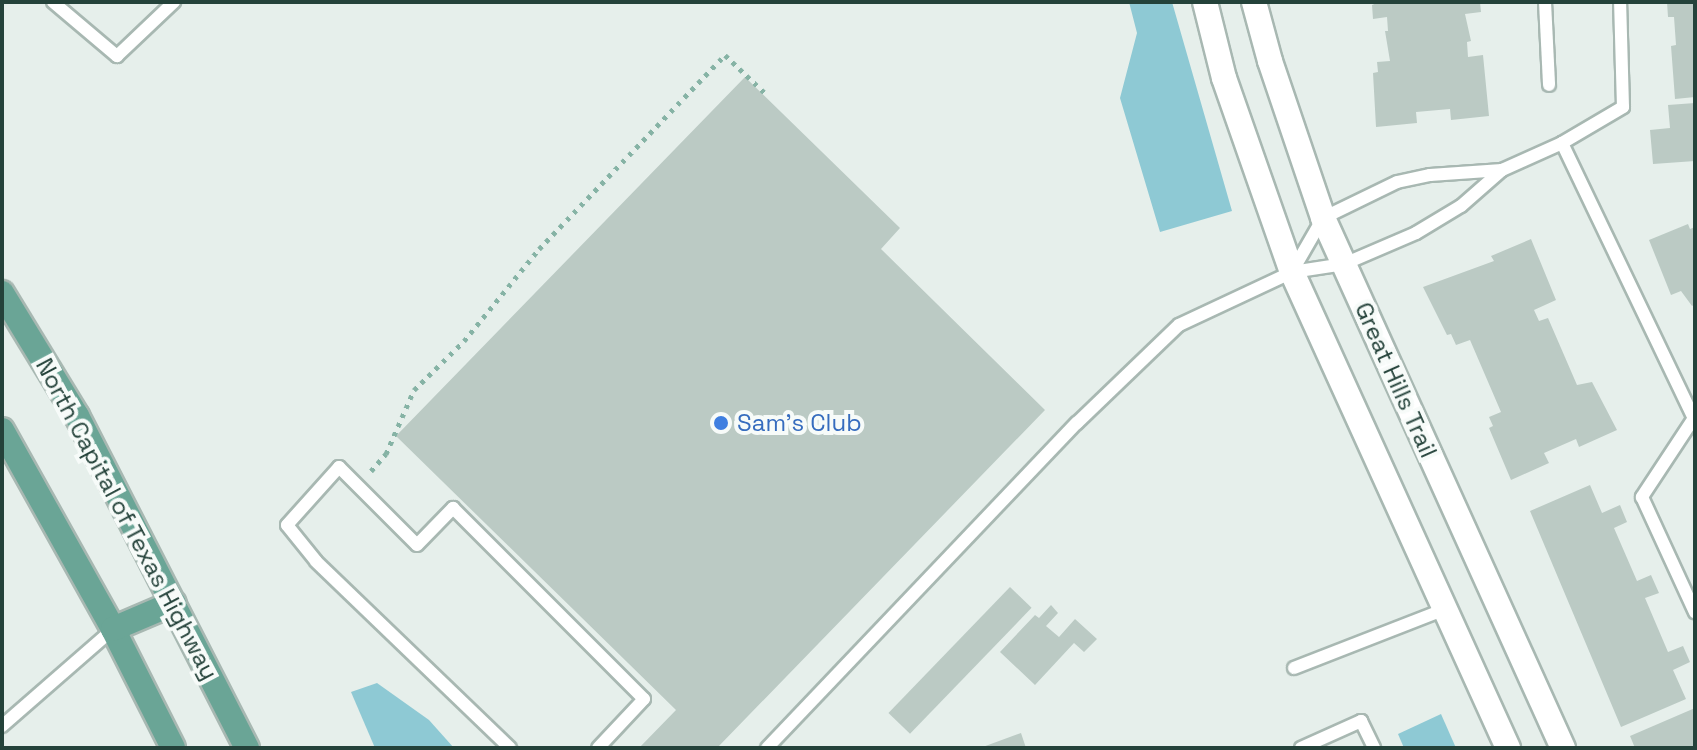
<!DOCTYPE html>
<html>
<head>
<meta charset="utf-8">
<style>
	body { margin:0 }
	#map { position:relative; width:1697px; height:750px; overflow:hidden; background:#e6efeb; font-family:"Space Grotesk",sans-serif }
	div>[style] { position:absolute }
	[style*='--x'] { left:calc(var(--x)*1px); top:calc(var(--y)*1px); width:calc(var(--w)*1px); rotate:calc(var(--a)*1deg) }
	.water>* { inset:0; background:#8ec9d4 }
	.building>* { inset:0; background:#bbcac4; transform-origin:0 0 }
	.path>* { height:5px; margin-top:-2.5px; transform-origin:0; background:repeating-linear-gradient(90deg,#86b3a5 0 4px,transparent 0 10px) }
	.roads { filter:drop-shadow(2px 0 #a8b8b2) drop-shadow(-2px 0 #a8b8b2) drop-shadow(0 2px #a8b8b2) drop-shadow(0 -2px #a8b8b2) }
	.lane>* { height:12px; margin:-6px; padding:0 6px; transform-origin:6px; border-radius:6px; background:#fff }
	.secondary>* { height:24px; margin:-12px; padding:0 12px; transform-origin:12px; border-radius:12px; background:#fff }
	.primary>* { height:24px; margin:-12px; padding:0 12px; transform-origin:12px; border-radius:12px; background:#6aa596 }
	.dots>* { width:22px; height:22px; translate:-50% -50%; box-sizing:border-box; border:4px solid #f7fbf9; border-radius:50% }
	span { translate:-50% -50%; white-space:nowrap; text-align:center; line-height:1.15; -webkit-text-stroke:8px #f7fbf9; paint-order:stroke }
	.street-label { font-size:24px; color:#24423a }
	.shop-label { font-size:24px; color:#366cbe }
	.left { translate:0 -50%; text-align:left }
	.frame { position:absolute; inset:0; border:4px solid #24423a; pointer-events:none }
</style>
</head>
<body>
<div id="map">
	<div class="water">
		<div style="clip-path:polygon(1129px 2px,1172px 2px,1232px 211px,1160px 232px,1120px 98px,1137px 33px)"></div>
		<div style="clip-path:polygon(377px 683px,429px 720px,454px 748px,375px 748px,351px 692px)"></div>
		<div style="clip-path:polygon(1441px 714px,1456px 748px,1404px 748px,1398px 734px)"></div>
	</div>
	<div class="building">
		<div style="clip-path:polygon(1379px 2px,1480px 2px,1481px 12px,1465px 14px,1471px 41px,1467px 42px,1468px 57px,1483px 55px,1489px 116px,1451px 120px,1450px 109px,1416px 112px,1417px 123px,1376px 127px,1373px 73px,1378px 72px,1377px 62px,1390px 61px,1385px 31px,1388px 31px,1387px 17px,1373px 19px,1372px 5px)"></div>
		<div style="clip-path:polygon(1667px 2px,1695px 2px,1695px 97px,1675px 99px,1671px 46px,1676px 45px,1674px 17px,1668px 17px)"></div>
		<div style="clip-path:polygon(745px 77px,900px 228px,881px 249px,1045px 410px,717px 748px,639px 748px,676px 710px,396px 436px)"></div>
		<div style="clip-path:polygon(1695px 103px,1695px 161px,1653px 164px,1650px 130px,1670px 128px,1668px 105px)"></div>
		<div style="clip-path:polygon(1688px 224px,1690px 229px,1695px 227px,1695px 304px,1692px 306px,1681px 291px,1671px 295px,1649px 240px)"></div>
		<div style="clip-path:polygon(1531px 239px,1556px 300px,1534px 310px,1539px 321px,1548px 318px,1577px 385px,1592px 382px,1617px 430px,1579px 447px,1576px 439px,1544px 453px,1549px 463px,1511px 480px,1489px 428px,1493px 426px,1489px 417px,1501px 412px,1470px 340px,1456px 345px,1451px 334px,1447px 335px,1423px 287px,1494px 261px,1491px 256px)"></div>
		<div style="clip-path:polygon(1590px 485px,1602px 513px,1620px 505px,1627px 522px,1614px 528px,1637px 581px,1651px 575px,1659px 593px,1645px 598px,1668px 652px,1683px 646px,1690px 662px,1673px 670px,1686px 699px,1621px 727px,1530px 511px)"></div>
		<div style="left:1010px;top:587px;width:30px;height:175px;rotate:44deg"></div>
		<div style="clip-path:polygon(1051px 605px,1058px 613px,1046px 626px,1059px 637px,1075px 619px,1097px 639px,1084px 652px,1074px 643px,1035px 685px,1000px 652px,1035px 615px,1039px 618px)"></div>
		<div style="clip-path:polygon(1695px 708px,1695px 748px,1635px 748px,1630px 736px)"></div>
		<div style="clip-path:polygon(1021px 733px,1026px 748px,980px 748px)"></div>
	</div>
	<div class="path">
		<div style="--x:371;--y:471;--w:23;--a:-49"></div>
		<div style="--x:386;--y:454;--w:70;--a:-66.4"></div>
		<div style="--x:414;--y:390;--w:70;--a:-44.4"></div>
		<div style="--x:464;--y:341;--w:119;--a:-50.8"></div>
		<div style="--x:539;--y:249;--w:269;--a:-46.2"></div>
		<div style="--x:725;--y:55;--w:57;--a:43.6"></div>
	</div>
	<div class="roads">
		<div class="lane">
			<div style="--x:53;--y:2;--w:84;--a:40.2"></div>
			<div style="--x:117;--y:56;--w:79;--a:-43.5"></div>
			<div style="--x:1545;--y:2;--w:83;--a:87.2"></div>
			<div style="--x:1562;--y:143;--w:305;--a:64.4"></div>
			<div style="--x:1694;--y:418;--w:95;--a:123.4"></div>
			<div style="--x:1642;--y:497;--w:127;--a:65.3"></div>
			<div style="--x:1293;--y:270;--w:60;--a:-60"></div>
			<div style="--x:1323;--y:218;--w:82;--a:-25.9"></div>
			<div style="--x:1397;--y:182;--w:34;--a:-12"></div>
			<div style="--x:1430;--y:175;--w:72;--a:-4"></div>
			<div style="--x:1294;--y:668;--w:162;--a:-21.3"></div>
			<div style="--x:2;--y:726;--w:147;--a:-41.1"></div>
			<div style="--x:510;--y:748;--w:269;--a:-136.1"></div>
			<div style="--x:316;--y:561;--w:46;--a:-128.9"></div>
			<div style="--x:287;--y:525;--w:78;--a:-48.1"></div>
			<div style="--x:339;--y:467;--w:110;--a:45"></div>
			<div style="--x:417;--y:545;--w:52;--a:-45.8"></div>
			<div style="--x:453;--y:508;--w:270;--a:45"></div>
			<div style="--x:644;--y:699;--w:67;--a:133.2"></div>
			<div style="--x:767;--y:748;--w:449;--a:-46.4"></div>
			<div style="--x:1077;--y:423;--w:141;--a:-43.9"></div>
			<div style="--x:1179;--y:325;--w:125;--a:-25.1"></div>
			<div style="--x:1292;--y:272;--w:53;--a:-8.7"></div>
			<div style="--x:1344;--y:264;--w:78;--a:-23.3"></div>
			<div style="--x:1416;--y:233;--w:52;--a:-31"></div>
			<div style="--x:1461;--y:206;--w:55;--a:-41.3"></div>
			<div style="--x:1502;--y:170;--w:66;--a:-24.2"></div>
			<div style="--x:1562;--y:143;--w:71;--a:-30.5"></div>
			<div style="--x:1623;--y:107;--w:105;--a:-91.6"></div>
			<div style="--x:1301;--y:748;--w:66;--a:-24.2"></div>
			<div style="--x:1361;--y:721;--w:30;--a:64"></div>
		</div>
		<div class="secondary">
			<div style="--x:1205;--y:2;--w:78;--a:76"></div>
			<div style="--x:1224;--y:78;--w:206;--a:70.7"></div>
			<div style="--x:1292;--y:272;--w:523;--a:65.59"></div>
			<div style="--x:1254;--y:2;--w:61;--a:74.8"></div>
			<div style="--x:1270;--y:61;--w:166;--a:71.3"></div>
			<div style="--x:1323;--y:218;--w:582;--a:65.64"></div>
		</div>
		<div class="primary">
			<div style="--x:2;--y:293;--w:144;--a:58.6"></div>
			<div style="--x:77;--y:416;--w:373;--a:62.9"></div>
			<div style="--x:2;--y:430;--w:228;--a:60.8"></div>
			<div style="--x:113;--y:629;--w:133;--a:63.2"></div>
			<div style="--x:113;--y:629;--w:66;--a:-23.1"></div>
		</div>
	</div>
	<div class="dots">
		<div style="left:721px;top:423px;background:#3f7fe0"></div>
	</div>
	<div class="street-label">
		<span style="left:1396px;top:380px;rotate:66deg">Great Hills Trail</span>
		<span style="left:127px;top:519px;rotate:62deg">North Capital of Texas Highway</span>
	</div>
	<div class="shop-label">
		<span class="left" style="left:737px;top:423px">Sam's Club</span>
	</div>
	<div class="frame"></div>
</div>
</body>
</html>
